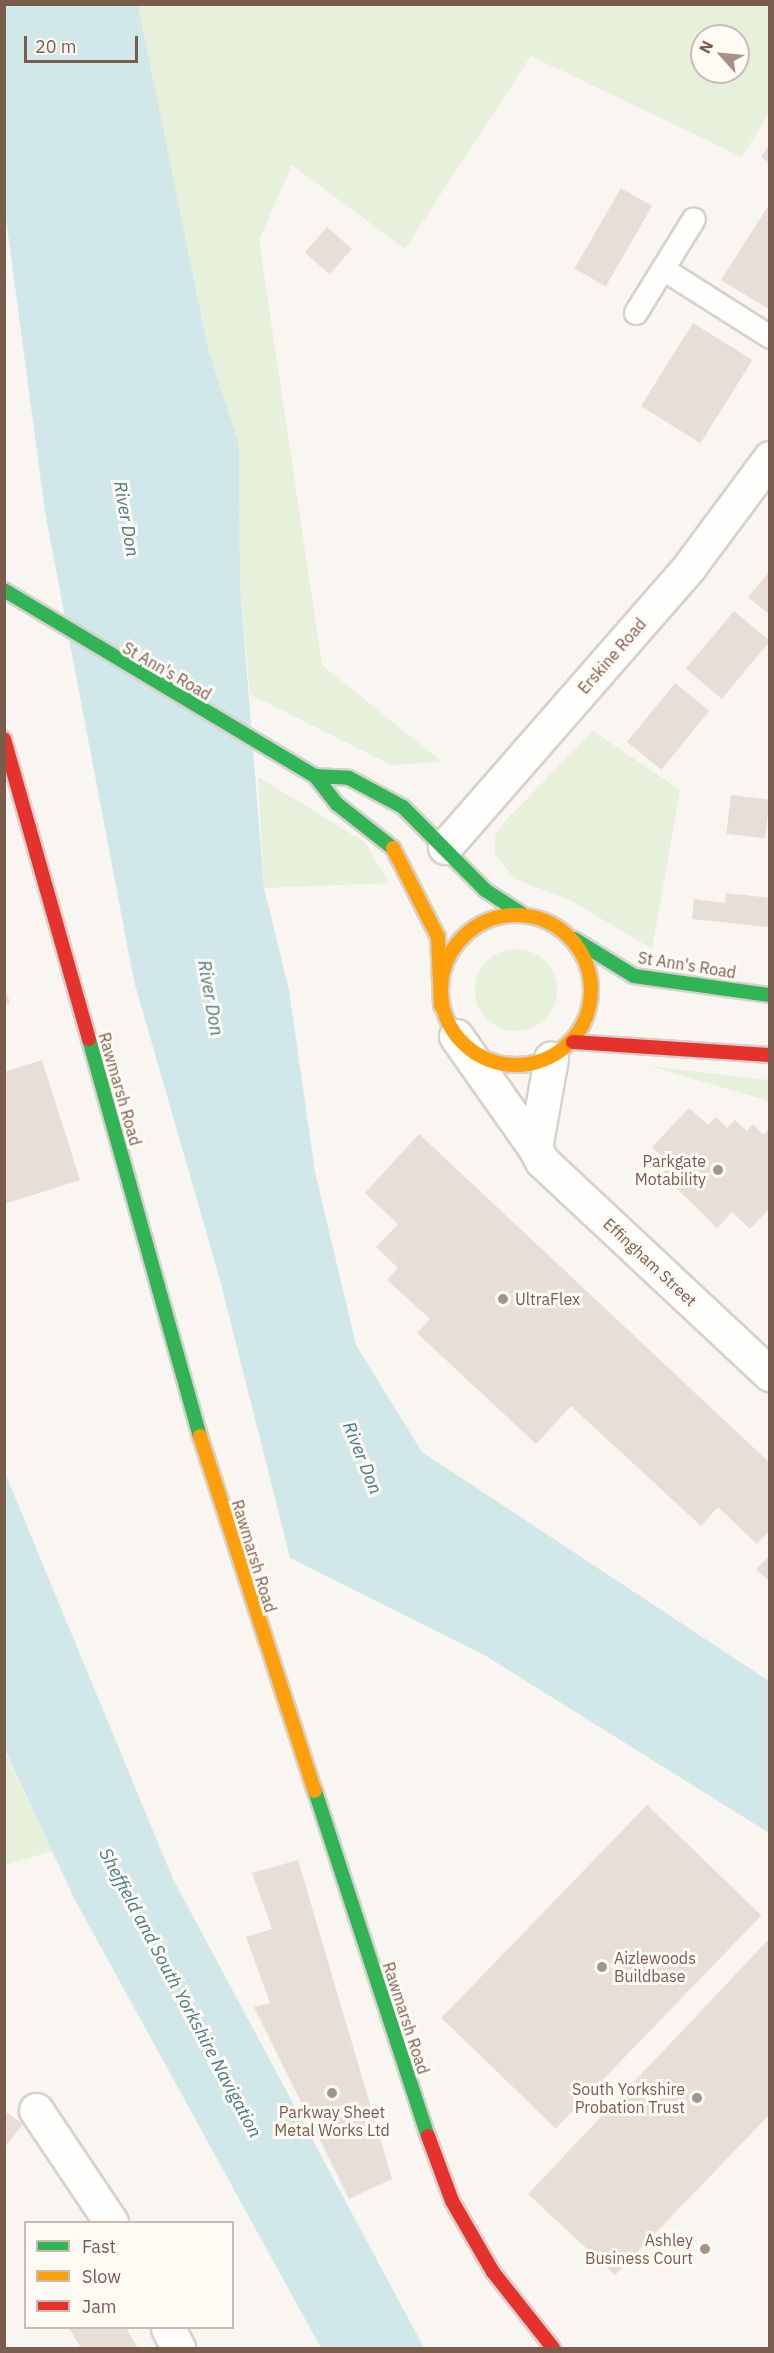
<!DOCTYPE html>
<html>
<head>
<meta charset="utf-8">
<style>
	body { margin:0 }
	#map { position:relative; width:774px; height:2353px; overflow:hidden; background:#f9f5f0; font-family:"IBM Plex Sans",sans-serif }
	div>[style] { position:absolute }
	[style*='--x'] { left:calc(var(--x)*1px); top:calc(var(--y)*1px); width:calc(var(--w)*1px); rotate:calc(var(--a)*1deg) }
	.green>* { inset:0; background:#e7f0db }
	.round { border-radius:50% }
	.water>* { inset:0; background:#d0e8ea }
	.building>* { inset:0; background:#e6ded7; transform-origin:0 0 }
	.roads { filter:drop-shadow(2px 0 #d7d1cb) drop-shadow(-2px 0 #d7d1cb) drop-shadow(0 2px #d7d1cb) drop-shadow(0 -2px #d7d1cb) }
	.lane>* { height:22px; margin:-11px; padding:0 11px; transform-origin:11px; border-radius:11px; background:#fefefd }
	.street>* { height:33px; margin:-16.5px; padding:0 16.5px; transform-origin:16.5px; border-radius:16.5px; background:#fefefd }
	.fast>* { height:14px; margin:-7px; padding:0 7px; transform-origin:7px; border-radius:7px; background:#30b455 }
	.slow>* { height:14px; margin:-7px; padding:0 7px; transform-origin:7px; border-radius:7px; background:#ff9f0a }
	.slow>.ring { margin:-7px; padding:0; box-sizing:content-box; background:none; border:14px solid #ff9f0a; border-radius:50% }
	.jam>* { height:14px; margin:-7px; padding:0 7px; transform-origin:7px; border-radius:7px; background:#e5322d }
	.dots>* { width:16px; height:16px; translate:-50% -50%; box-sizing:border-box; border:3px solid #fffaf3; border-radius:50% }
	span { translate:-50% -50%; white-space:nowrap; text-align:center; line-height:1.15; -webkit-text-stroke:6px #fffaf3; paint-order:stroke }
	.street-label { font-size:16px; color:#7a5c4d }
	.poi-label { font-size:16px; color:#7a5c4d }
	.right { translate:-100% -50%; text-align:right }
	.left { translate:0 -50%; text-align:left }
	.water-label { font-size:18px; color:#437c86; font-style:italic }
	.frame { position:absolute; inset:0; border:6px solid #7a5c4d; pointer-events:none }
	.legend { position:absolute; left:24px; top:2221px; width:210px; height:108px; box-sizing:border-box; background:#fffaf3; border:2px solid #cabbb1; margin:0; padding:8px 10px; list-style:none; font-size:18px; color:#7a5c4d }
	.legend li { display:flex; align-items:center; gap:12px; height:30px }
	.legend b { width:30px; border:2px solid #cabbb1 }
	.north { position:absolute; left:690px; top:24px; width:60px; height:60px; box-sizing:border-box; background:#fffaf3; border:2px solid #cabbb1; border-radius:50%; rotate:297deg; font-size:16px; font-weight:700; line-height:24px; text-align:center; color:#7a5c4d }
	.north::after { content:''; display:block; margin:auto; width:21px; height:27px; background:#a69286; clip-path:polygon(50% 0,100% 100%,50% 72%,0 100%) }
	.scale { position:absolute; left:24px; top:36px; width:114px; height:27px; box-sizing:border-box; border:3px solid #7a5c4d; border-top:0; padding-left:8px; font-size:18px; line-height:21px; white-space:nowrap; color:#7a5c4d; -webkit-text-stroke:4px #fffaf3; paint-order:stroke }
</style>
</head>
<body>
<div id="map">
	<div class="green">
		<div style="clip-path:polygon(evenodd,138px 5px,769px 5px,769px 113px,742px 157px,531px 56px,405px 249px,292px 165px,259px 240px,322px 665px,442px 762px,391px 765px,250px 694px,240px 586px,239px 444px,209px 353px,138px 5px,702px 36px,738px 36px,738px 72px,702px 72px,702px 36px)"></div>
		<div style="clip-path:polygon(593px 731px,680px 790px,652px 949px,570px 900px,515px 879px,495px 854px,495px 836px,508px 818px)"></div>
		<div style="clip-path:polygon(258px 777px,365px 842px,389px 883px,264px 888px)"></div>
		<div class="round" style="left:475px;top:949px;width:82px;height:82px"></div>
		<div style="clip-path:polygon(649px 1066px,769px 1080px,769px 1101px)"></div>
		<div style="clip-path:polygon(4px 1750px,52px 1851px,5px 1865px,4px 1865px)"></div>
	</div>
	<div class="water">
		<div style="clip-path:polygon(4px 5px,138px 5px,209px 353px,239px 444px,240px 586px,264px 888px,289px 990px,315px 1172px,356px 1345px,422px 1452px,769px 1681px,769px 1833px,486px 1656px,290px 1558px,220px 1280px,134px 981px,45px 512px,5px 211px)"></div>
		<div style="clip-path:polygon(5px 1473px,173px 1879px,424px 2348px,321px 2348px,75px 1900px,5px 1750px)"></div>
	</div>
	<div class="building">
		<div style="clip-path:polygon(770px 144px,770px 163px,761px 157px)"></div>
		<div style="left:621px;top:188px;width:36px;height:93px;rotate:30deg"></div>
		<div style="clip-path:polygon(770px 203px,770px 310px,721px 280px)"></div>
		<div style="left:327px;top:227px;width:33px;height:34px;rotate:41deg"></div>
		<div style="left:693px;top:323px;width:70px;height:98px;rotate:32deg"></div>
		<div style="clip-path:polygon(770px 571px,770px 615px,748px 597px)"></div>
		<div style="left:734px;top:611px;width:47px;height:75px;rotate:40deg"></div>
		<div style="left:675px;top:683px;width:44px;height:76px;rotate:39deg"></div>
		<div style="left:731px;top:795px;width:39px;height:39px;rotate:7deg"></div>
		<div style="clip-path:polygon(726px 893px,770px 898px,770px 927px,692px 919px,694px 899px,725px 903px)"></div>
		<div style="clip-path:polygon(4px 985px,10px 1003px,4px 1005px)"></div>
		<div style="clip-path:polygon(42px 1060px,80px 1180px,4px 1204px,4px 1072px)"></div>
		<div style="clip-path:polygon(689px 1108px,708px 1125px,716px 1117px,727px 1128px,735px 1120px,747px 1131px,753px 1124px,763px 1135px,770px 1128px,770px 1208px,750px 1229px,732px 1212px,717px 1228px,662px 1174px,671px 1165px,652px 1147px)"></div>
		<div style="clip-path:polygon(419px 1134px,770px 1463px,770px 1530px,757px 1544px,718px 1507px,701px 1526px,571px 1406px,536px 1444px,417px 1333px,430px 1319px,387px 1280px,398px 1268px,376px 1247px,398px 1224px,365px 1193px)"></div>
		<div style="clip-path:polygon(770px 1555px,770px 1582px,756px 1569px)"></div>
		<div style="left:647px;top:1805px;width:159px;height:296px;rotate:44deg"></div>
		<div style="clip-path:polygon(298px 1860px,392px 2179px,349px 2199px,254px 2007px,270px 2003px,246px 1937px,272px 1929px,252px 1873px)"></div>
		<div style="clip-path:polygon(770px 1938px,770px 2114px,615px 2275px,528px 2194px)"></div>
		<div style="clip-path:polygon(4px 2111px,23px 2124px,4px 2148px)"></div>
		<div style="clip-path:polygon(69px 2328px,126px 2328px,138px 2348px,81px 2348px)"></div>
	</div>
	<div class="roads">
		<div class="lane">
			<div style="--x:663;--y:269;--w:127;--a:32.4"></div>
			<div style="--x:636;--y:313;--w:110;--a:-58.3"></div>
		</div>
		<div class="street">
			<div style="--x:445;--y:847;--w:371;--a:-48.9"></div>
			<div style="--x:689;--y:567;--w:136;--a:-53.4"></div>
			<div style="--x:456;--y:1036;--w:137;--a:54.8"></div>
			<div style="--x:535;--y:1148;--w:91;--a:-79.9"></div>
			<div style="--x:535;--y:1148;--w:15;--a:62"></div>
			<div style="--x:542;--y:1161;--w:312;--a:43.1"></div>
			<div style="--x:36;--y:2110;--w:135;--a:56.2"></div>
			<div style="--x:168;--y:2328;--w:22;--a:63"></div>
		</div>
		<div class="fast">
			<div style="--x:4;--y:590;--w:362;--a:30.9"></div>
			<div style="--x:315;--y:776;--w:36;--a:52"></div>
			<div style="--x:337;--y:804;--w:71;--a:38.2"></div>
			<div style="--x:315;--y:776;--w:34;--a:3"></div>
			<div style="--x:349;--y:778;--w:61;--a:28.2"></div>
			<div style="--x:403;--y:807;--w:117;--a:45.3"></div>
			<div style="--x:485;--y:890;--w:44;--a:33"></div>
			<div style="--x:574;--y:939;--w:70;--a:31.7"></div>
			<div style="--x:634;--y:976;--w:137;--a:8"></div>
			<div style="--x:89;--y:1039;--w:412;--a:74.4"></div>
			<div style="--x:315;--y:1791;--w:363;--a:71.9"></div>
		</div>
		<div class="slow">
			<div style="--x:393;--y:848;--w:100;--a:63.2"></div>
			<div style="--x:438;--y:937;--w:69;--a:87.5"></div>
			<div class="ring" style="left:441px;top:915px;width:136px;height:136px"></div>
			<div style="--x:200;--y:1436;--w:373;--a:72.1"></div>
		</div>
		<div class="jam">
			<div style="--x:4;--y:739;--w:312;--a:74.2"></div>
			<div style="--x:573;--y:1042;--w:197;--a:3.8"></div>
			<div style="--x:428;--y:2136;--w:69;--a:69.7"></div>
			<div style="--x:452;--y:2201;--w:82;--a:60"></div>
			<div style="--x:493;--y:2272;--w:97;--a:51.7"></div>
		</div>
	</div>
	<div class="dots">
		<div style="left:718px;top:1170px;background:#a69286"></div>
		<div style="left:503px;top:1299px;background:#a69286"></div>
		<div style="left:602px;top:1967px;background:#a69286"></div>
		<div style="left:332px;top:2093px;background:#a69286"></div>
		<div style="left:697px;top:2098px;background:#a69286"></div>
		<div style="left:705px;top:2249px;background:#a69286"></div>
	</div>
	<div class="street-label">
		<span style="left:612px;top:656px;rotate:-49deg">Erskine Road</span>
		<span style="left:167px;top:671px;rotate:30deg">St Ann's Road</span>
		<span style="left:687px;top:965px;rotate:9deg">St Ann's Road</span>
		<span style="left:120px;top:1089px;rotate:74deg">Rawmarsh Road</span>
		<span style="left:650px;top:1262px;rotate:43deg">Effingham Street</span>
		<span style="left:254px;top:1556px;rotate:73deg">Rawmarsh Road</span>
		<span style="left:406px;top:2018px;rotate:72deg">Rawmarsh Road</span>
	</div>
	<div class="poi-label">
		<span class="right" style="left:706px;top:1170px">Parkgate<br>Motability</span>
		<span class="left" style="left:515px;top:1299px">UltraFlex</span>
		<span class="left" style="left:614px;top:1967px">Aizlewoods<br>Buildbase</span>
		<span class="right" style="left:685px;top:2098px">South Yorkshire<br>Probation Trust</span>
		<span style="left:332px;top:2121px">Parkway Sheet<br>Metal Works Ltd</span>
		<span class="right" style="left:693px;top:2249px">Ashley<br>Business Court</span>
	</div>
	<div class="water-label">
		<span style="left:126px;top:519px;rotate:80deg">River Don</span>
		<span style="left:210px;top:998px;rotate:80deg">River Don</span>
		<span style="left:362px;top:1458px;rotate:68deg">River Don</span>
		<span style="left:180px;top:1993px;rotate:62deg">Sheffield and South Yorkshire Navigation</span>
	</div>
	<div class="frame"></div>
	<ul class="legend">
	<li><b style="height:8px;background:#30b455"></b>Fast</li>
	<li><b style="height:8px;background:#ff9f0a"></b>Slow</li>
	<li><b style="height:8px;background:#e5322d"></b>Jam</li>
	</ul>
	<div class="north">N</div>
	<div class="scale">20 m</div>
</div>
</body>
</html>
